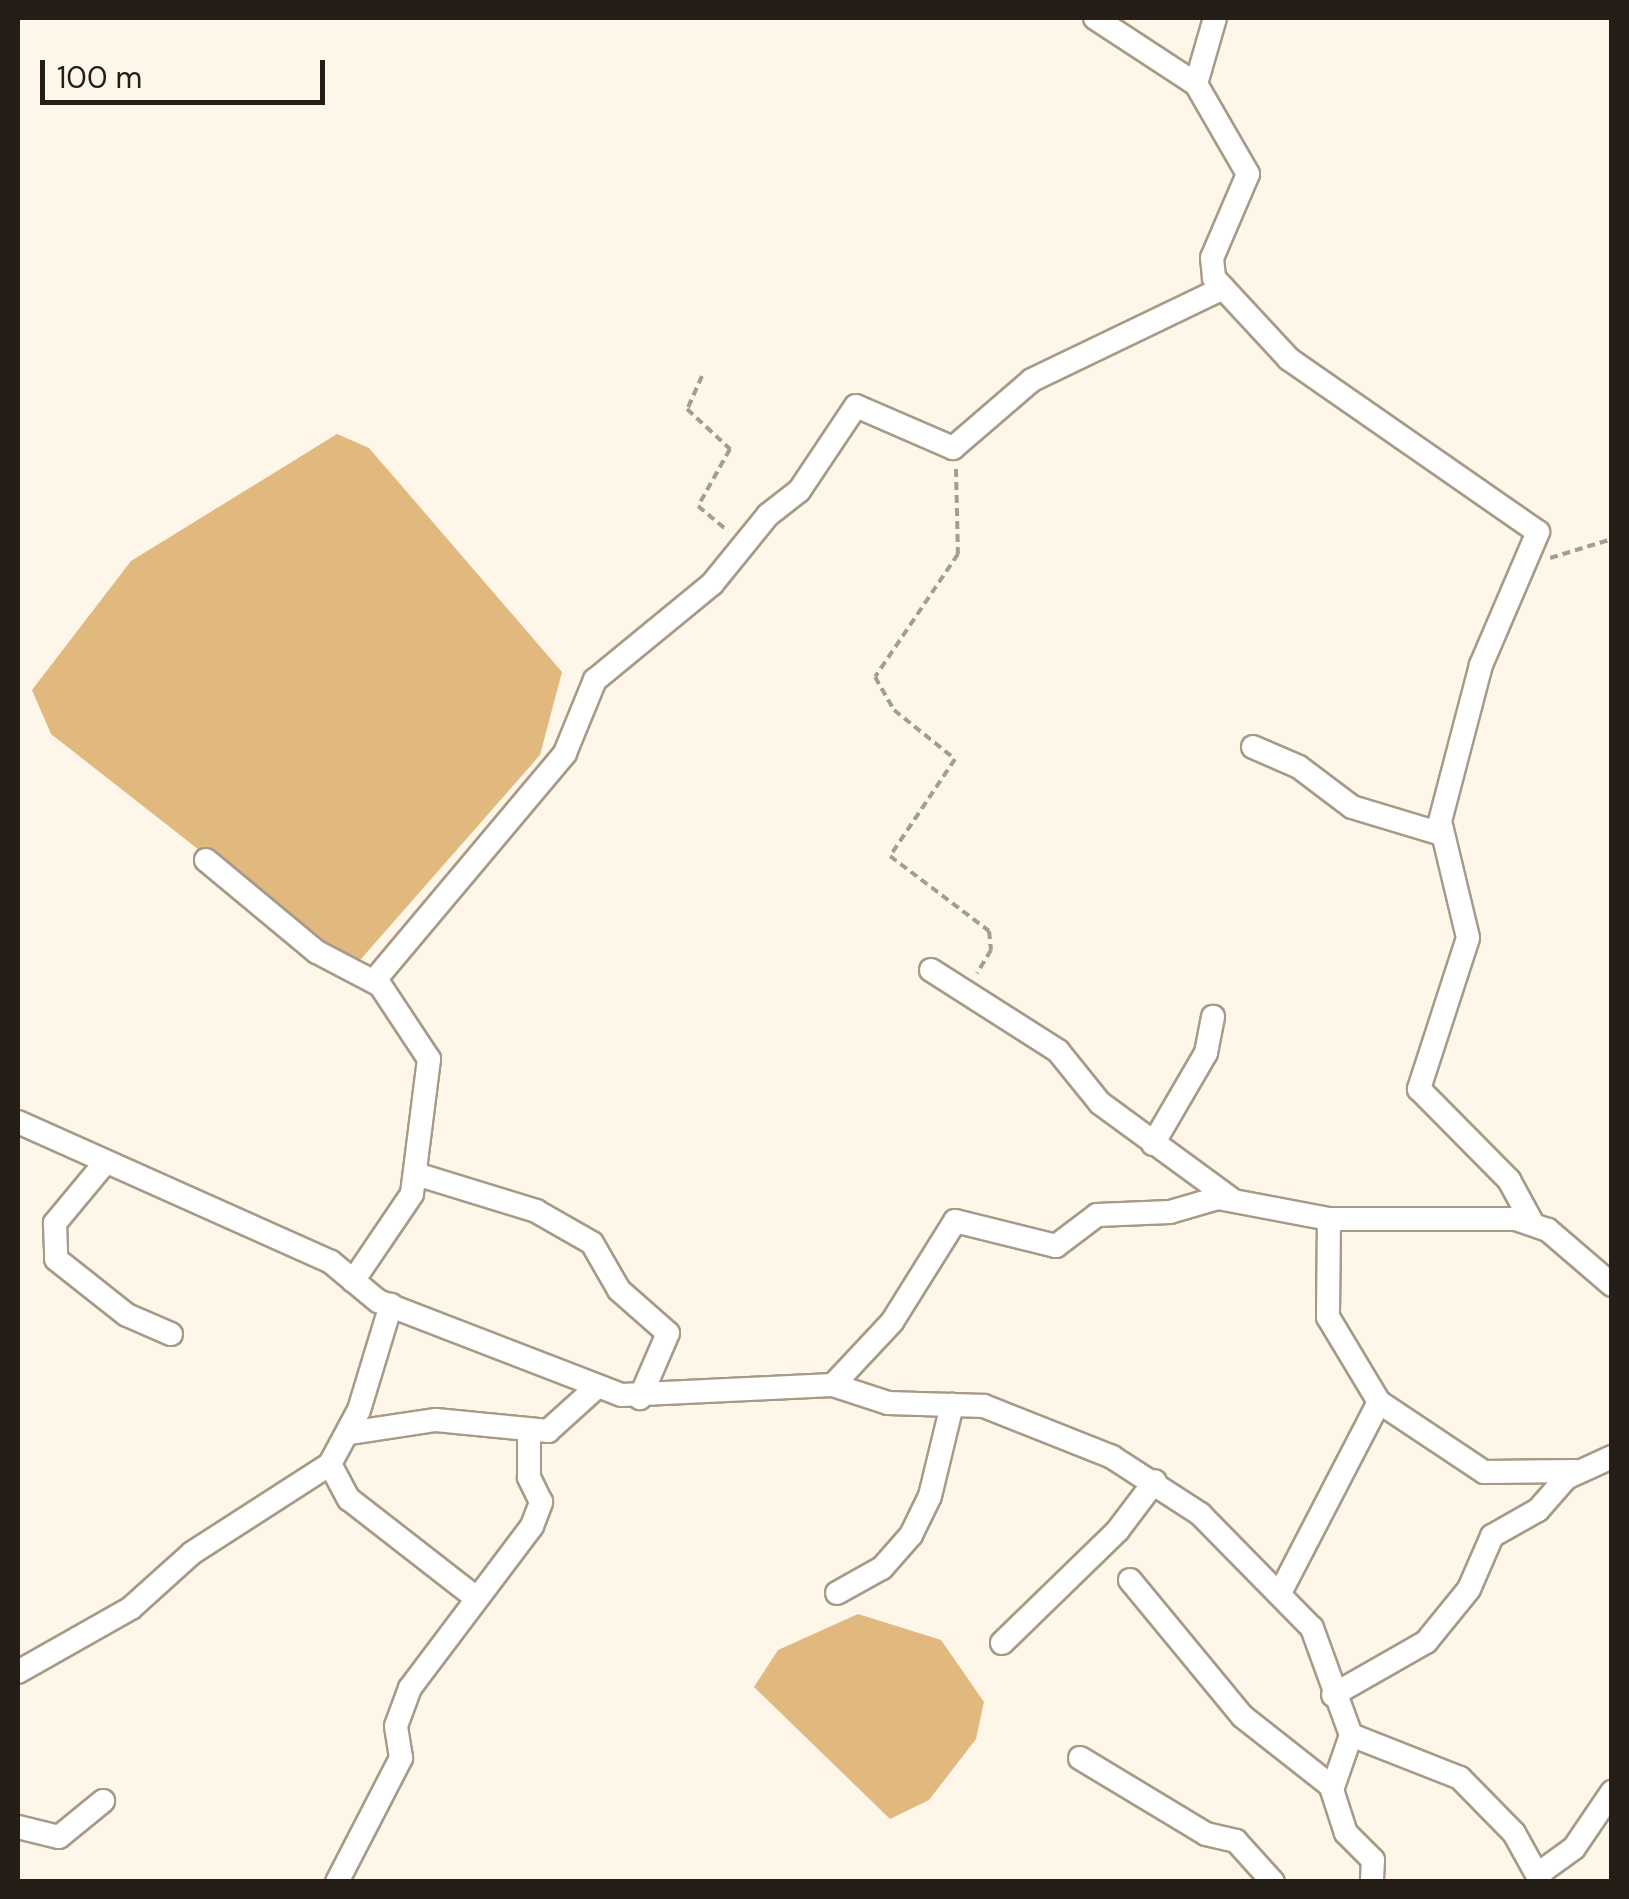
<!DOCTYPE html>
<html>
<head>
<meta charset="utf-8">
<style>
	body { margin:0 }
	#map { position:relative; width:1629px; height:1899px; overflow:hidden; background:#fff6ea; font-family:"DM Sans",sans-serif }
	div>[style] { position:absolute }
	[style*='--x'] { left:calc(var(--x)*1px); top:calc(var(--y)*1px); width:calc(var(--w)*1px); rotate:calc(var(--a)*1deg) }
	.water>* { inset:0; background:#e1b87d }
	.path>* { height:4px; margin-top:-2px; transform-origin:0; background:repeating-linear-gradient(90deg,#a49d93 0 8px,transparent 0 13px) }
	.roads { filter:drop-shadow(2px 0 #a79a87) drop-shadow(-2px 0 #a79a87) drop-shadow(0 2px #a79a87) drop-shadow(0 -2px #a79a87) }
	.minor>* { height:22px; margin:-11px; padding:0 11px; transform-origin:11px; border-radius:11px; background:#fff }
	span { translate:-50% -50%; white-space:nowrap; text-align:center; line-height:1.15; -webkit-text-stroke:8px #fff6ea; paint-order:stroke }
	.frame { position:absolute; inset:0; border:20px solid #241e17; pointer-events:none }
	.scale { position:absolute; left:40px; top:60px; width:285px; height:45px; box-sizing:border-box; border:5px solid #241e17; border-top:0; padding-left:12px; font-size:30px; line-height:35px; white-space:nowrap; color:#241e17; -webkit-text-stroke:8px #fff6ea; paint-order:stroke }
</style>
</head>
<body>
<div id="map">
	<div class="water">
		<div style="clip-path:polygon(337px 434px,369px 448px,562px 672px,540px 755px,361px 959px,341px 961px,51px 734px,32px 690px,131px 561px)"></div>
		<div style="clip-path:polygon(858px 1614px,941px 1640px,984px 1702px,976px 1739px,929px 1800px,890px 1819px,754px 1687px,778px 1650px)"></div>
	</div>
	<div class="path">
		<div style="--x:702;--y:376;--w:36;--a:114"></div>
		<div style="--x:687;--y:409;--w:59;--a:42.9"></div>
		<div style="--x:730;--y:449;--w:65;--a:119.3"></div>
		<div style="--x:698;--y:506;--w:39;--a:40"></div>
		<div style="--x:956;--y:469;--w:85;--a:88.7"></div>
		<div style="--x:958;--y:554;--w:148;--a:124"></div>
		<div style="--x:875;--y:677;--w:38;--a:60"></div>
		<div style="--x:894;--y:710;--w:78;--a:38.8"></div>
		<div style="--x:955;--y:759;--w:117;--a:123.8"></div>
		<div style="--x:890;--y:856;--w:124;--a:37.1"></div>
		<div style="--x:989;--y:931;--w:19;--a:84"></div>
		<div style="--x:991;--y:950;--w:27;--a:121"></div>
		<div style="--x:1550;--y:558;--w:65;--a:-17"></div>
	</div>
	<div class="roads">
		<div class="minor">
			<div style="--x:1095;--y:18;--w:121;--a:33.2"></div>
			<div style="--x:1215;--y:18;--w:69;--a:106.1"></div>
			<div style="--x:1196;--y:84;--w:104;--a:60"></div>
			<div style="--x:1248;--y:174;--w:91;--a:113.2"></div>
			<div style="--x:1212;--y:258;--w:20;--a:84"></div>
			<div style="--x:1214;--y:278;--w:110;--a:47.2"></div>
			<div style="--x:1289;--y:359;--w:303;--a:34.8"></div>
			<div style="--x:1538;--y:532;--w:145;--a:113.2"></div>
			<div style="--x:1481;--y:665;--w:161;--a:104.7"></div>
			<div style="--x:1440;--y:821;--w:120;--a:76.5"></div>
			<div style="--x:1468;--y:938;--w:159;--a:108"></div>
			<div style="--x:1419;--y:1089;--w:128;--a:45.3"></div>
			<div style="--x:1509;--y:1180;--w:50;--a:61.4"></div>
			<div style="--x:1253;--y:747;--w:50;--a:23.5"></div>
			<div style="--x:1299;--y:767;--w:66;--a:37"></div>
			<div style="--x:1352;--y:807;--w:90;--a:16.8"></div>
			<div style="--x:206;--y:860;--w:144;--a:39.7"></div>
			<div style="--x:317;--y:952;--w:71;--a:27.6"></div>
			<div style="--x:380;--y:985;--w:89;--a:56.5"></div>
			<div style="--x:429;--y:1059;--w:136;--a:97.2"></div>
			<div style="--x:412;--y:1194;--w:105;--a:124.1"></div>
			<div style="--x:931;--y:970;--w:151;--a:32.5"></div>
			<div style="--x:1058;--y:1051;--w:67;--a:51.1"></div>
			<div style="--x:1100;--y:1103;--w:161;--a:36.2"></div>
			<div style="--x:374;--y:981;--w:297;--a:-50"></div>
			<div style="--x:565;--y:753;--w:79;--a:-67.7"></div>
			<div style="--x:595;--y:680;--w:151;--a:-39.4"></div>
			<div style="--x:712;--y:584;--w:89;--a:-50.9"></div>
			<div style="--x:768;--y:515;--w:39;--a:-38"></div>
			<div style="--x:799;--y:491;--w:102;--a:-56.2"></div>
			<div style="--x:856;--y:406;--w:106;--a:23.4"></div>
			<div style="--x:953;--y:448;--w:104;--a:-40.7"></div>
			<div style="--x:1032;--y:380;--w:212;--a:-25.7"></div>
			<div style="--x:18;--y:1122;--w:343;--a:24.1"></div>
			<div style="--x:331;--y:1262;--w:61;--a:39.7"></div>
			<div style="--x:378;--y:1301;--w:261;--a:21.1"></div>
			<div style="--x:622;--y:1395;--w:211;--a:-2.7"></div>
			<div style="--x:833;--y:1385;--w:58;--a:18.1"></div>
			<div style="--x:888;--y:1403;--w:96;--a:1.8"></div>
			<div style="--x:984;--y:1406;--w:138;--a:21.7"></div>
			<div style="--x:1112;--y:1457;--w:105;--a:32.9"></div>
			<div style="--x:1200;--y:1514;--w:160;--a:45.5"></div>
			<div style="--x:1312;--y:1628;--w:114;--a:70"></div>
			<div style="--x:1351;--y:1735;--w:117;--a:21.5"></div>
			<div style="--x:1460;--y:1778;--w:77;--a:45.5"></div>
			<div style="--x:1514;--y:1833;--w:56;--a:61.1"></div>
			<div style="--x:1153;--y:1144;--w:105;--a:-59.8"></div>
			<div style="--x:1206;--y:1053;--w:37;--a:-79"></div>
			<div style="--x:104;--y:1164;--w:77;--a:129.7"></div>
			<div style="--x:55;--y:1223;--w:36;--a:88"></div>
			<div style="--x:56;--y:1259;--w:90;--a:38.3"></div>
			<div style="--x:127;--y:1315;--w:48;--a:23.4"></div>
			<div style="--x:416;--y:1174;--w:126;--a:17.1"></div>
			<div style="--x:536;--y:1211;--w:64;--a:29.7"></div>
			<div style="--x:592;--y:1243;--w:54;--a:60.1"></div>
			<div style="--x:619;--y:1290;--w:65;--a:41.3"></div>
			<div style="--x:668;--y:1333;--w:71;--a:113.3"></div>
			<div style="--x:1329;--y:1219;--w:98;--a:90.6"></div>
			<div style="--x:1328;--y:1317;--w:99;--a:59"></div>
			<div style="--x:1379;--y:1402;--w:126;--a:33.7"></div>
			<div style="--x:1484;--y:1472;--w:91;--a:-0.6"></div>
			<div style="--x:833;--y:1385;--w:86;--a:-46.9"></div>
			<div style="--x:892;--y:1322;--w:119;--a:-58"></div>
			<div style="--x:955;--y:1221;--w:104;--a:13.9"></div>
			<div style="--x:1056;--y:1246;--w:51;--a:-37.1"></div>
			<div style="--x:1097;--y:1215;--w:73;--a:-2.4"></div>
			<div style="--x:1170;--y:1212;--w:50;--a:-16.3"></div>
			<div style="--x:1218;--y:1198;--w:113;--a:10.7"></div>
			<div style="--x:1329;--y:1219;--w:187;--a:0"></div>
			<div style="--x:1516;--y:1219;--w:34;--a:19"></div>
			<div style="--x:1548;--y:1230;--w:84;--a:40.7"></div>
			<div style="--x:349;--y:1433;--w:88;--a:-8.5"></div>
			<div style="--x:436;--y:1420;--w:113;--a:5.6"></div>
			<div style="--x:548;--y:1431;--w:67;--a:-42"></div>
			<div style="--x:330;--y:1464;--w:40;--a:62"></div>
			<div style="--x:349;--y:1499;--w:160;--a:37.9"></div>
			<div style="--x:1130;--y:1580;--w:176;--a:50.5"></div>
			<div style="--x:1242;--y:1716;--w:113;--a:38.2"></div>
			<div style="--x:837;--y:1593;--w:51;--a:-29.1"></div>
			<div style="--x:882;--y:1568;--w:44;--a:-48.7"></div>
			<div style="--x:911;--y:1535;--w:43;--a:-64"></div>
			<div style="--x:930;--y:1496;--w:94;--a:-76.4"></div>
			<div style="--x:1280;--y:1593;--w:215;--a:-62.6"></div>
			<div style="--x:1002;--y:1643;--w:162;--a:-44.2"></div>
			<div style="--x:1118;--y:1530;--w:61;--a:-52.9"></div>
			<div style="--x:18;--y:1672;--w:130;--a:-29.5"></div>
			<div style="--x:131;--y:1608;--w:82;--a:-42"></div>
			<div style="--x:192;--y:1553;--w:164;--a:-32.8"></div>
			<div style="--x:330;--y:1464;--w:61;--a:-61.8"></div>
			<div style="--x:359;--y:1410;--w:110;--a:-73.1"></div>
			<div style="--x:1333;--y:1695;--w:107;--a:-29.7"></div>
			<div style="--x:1426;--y:1642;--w:68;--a:-50.9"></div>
			<div style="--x:1469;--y:1589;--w:58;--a:-66.5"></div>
			<div style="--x:1492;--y:1536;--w:53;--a:-29.5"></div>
			<div style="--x:1538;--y:1510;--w:43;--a:-48.8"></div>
			<div style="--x:1566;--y:1478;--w:51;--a:-24.5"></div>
			<div style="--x:1351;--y:1735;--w:58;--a:109.1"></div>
			<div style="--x:1332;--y:1790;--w:45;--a:72"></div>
			<div style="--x:1346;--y:1833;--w:38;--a:45"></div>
			<div style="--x:1373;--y:1860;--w:22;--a:93"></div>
			<div style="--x:1080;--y:1758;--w:147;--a:31.1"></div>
			<div style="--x:1206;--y:1834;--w:31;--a:13"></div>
			<div style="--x:1236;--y:1841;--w:55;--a:47.9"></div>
			<div style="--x:18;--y:1827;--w:42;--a:13.7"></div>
			<div style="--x:59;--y:1837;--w:57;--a:-39.3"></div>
			<div style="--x:1538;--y:1874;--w:44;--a:-35.8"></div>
			<div style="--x:1574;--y:1848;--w:68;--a:-55.8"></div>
			<div style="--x:337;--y:1882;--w:140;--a:-62.7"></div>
			<div style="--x:401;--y:1758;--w:32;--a:-99"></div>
			<div style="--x:396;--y:1726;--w:40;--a:-69.8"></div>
			<div style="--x:410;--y:1688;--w:203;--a:-53"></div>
			<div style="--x:532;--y:1526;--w:26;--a:-69"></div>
			<div style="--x:541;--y:1502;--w:28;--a:-116"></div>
			<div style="--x:529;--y:1477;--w:46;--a:-90"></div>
		</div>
	</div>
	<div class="frame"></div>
	<div class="scale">100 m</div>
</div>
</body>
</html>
